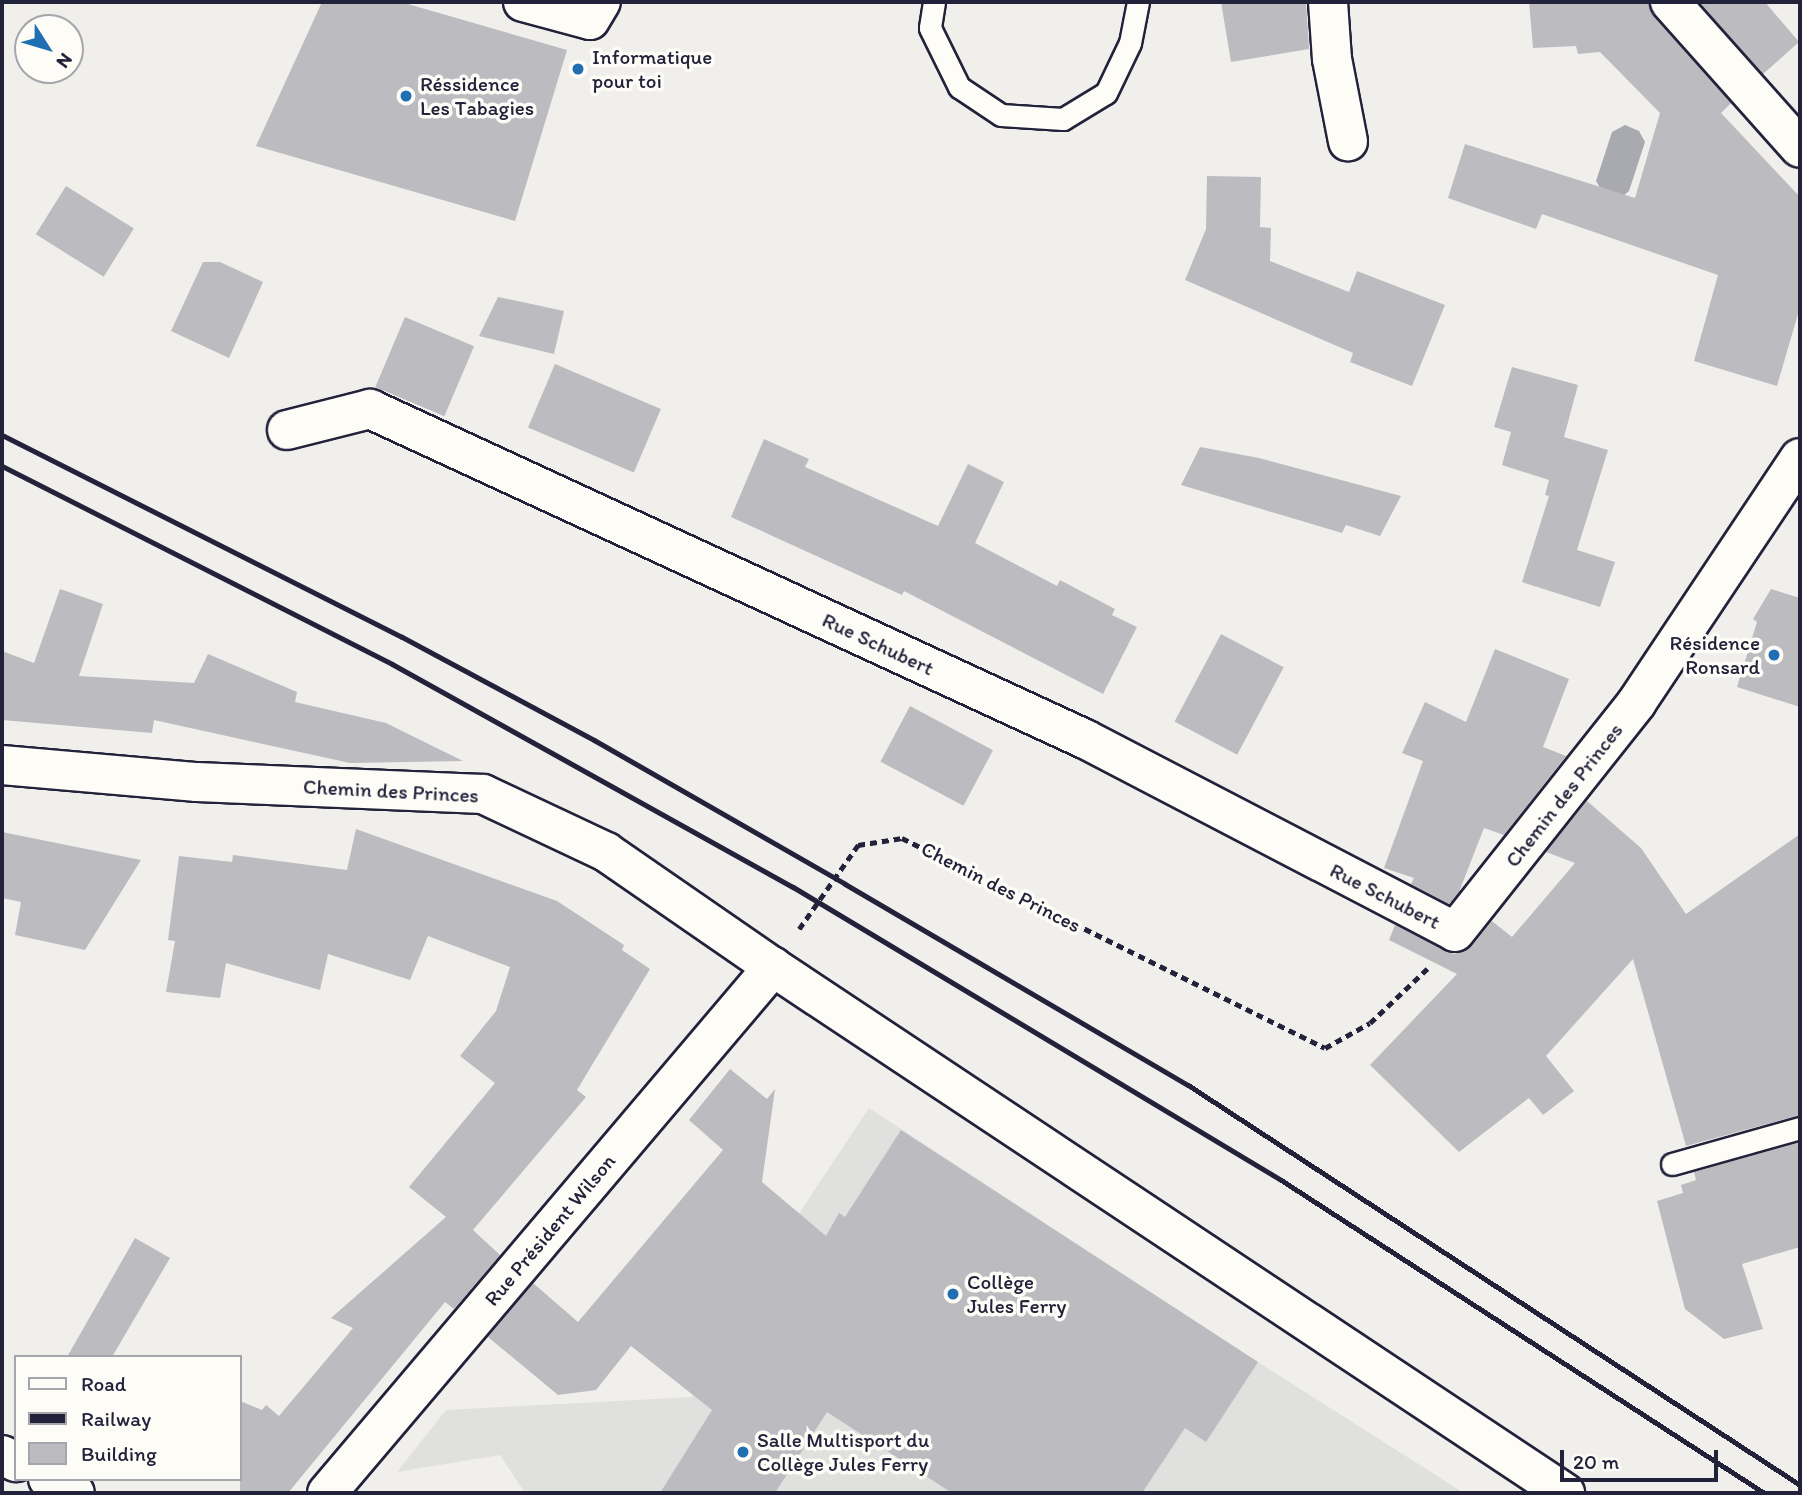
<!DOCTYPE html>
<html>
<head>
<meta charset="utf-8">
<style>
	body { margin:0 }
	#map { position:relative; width:1802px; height:1495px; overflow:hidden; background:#f0efec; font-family:Itim,sans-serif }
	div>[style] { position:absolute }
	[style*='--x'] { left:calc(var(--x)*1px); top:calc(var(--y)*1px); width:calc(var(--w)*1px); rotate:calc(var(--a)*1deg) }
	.built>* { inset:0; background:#e0e0df }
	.water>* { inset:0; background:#a9a9b0 }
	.building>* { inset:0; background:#bcbcc0; transform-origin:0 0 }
	.path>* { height:4.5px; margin-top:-2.25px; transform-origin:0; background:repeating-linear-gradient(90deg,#22223b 0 7px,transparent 0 12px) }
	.roads { filter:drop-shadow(2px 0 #22223b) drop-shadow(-2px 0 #22223b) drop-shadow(0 2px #22223b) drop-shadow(0 -2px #22223b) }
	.service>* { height:21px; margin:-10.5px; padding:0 10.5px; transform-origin:10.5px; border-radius:10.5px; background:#fdfcf7 }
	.minor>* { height:38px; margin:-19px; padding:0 19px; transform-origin:19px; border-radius:19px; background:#fdfcf7 }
	.tertiary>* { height:38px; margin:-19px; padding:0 19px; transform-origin:19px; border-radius:19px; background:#fdfcf7 }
	.primary>* { height:38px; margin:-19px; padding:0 19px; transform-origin:19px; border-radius:19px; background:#fdfcf7 }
	.rail>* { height:5px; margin:-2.5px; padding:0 2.5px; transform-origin:2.5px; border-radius:2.5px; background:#22223b }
	.dots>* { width:19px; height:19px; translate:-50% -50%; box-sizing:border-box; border:4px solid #fdfcf7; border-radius:50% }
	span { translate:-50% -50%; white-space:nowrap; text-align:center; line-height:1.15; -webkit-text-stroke:7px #fdfcf7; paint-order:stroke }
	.poi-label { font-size:21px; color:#22223b }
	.left { translate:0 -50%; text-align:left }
	.right { translate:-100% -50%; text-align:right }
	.street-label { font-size:21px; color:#22223b }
	.frame { position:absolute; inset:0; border:4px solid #22223b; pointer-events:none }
	.legend { position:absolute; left:14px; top:1355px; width:228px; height:126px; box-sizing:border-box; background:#fdfcf7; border:2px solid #a5a5ac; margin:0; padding:9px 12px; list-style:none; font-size:21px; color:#22223b }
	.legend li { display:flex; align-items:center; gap:14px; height:35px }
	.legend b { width:35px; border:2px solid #a5a5ac }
	.north { position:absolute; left:14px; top:14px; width:70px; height:70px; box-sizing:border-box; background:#fdfcf7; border:2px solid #a5a5ac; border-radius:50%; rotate:127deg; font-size:19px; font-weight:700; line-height:28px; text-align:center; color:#22223b }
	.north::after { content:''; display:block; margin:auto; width:24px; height:32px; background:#1f6fb2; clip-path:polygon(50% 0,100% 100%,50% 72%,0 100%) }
	.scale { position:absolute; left:1560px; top:1450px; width:158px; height:32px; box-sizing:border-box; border:4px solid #22223b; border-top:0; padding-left:9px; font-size:21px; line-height:24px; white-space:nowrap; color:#22223b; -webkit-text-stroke:5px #fdfcf7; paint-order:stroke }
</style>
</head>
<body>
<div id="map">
	<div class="built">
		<div style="clip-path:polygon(869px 1108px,1258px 1362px,1464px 1493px,525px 1493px,500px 1455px,397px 1472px,446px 1410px,692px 1397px,782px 1239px)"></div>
	</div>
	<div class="water">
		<div style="clip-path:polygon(1625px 125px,1639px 131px,1645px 142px,1629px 191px,1623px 196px,1602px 191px,1596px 181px,1612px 132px)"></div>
	</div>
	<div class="building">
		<div style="clip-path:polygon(322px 2px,401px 2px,567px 50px,515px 221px,256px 146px)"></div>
		<div style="clip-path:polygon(1221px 2px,1306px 2px,1309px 49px,1231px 62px)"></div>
		<div style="clip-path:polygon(1529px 2px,1649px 2px,1654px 17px,1731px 103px,1721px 113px,1800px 197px,1800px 307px,1777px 386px,1694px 361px,1718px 275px,1542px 214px,1536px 229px,1448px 198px,1465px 144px,1635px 198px,1660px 113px,1600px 52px,1578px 54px,1576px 46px,1533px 48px)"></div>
		<div style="clip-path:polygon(1699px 2px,1765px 2px,1799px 42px,1763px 74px)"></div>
		<div style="clip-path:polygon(1207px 176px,1261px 177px,1260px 227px,1271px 228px,1270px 261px,1349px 292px,1357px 271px,1445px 305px,1412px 386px,1350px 362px,1353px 353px,1185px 280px,1206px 229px)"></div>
		<div style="left:66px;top:186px;width:80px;height:57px;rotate:32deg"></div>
		<div style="clip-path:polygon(203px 262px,220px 262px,263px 282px,229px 358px,171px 331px)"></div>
		<div style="clip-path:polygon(498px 297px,564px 311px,554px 354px,479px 336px)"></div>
		<div style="left:405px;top:317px;width:75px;height:76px;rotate:23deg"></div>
		<div style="left:555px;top:364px;width:115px;height:69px;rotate:23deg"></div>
		<div style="clip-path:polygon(1512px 367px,1578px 385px,1564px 437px,1608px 450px,1577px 550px,1615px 562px,1600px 607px,1522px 582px,1549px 496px,1545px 495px,1549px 480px,1502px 465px,1511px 432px,1494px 427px)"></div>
		<div style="clip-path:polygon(764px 439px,809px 459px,805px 467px,938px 526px,968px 464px,1004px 482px,975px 543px,1057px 586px,1060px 580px,1115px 609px,1112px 615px,1137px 627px,1103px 694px,904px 591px,902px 595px,731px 517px)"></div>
		<div style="clip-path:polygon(1200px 447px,1259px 458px,1401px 496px,1380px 536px,1346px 525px,1342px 533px,1181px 485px)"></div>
		<div style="clip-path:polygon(60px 589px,103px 604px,79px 676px,194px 683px,208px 654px,297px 692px,295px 702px,386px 723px,463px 761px,350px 763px,154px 720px,152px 733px,2px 720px,2px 651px,34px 663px)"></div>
		<div style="clip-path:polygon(1771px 589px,1800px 598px,1800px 707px,1737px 687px,1757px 622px,1753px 619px)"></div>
		<div style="left:1221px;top:634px;width:71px;height:99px;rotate:28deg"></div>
		<div style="clip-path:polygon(1495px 649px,1569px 679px,1543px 747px,1566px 756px,1504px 835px,1484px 828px,1459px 892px,1449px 904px,1411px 884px,1414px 878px,1384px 868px,1423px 761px,1402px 753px,1425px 702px,1466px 722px)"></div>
		<div style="left:910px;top:706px;width:94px;height:63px;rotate:28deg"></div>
		<div style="clip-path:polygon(1587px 801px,1641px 848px,1686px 914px,1800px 834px,1800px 1115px,1686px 1146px,1633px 959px,1546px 1056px,1574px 1091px,1543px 1115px,1529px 1098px,1459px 1152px,1370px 1065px,1457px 974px,1389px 940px,1395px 925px,1454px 954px,1472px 946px,1492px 921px,1512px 937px,1575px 863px,1546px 852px)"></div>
		<div style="clip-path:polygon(356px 829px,557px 901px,624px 945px,622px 950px,650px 969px,577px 1090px,586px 1097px,473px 1230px,500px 1255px,454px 1309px,445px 1302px,288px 1493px,240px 1493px,240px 1401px,262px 1410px,266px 1405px,279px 1416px,353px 1328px,331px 1318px,446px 1217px,409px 1187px,495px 1083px,460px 1056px,496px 1011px,510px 967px,428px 936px,410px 980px,328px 954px,320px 990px,226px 963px,220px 998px,166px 992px,175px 941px,168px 940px,179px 856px,232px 862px,233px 855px,347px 870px)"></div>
		<div style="clip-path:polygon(2px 832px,141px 860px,85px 950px,15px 935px,21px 902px,2px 898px)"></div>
		<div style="clip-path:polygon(730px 1069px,767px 1099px,775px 1089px,762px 1182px,826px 1236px,839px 1213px,845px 1217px,901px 1130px,1258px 1362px,1206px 1442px,1185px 1428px,1142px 1493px,952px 1493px,827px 1412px,775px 1493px,660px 1493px,712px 1410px,631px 1346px,596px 1390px,558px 1395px,488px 1337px,533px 1283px,578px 1322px,723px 1150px,689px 1120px)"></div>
		<div style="clip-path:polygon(1800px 1142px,1800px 1247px,1742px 1264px,1763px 1329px,1724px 1339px,1685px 1309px,1657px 1201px,1683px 1193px,1681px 1185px,1696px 1180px,1694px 1172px)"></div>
		<div style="clip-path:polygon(135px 1238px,170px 1258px,112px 1357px,67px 1357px)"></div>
	</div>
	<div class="path">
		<div style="--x:799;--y:929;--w:103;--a:-54.9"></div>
		<div style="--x:858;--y:845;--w:45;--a:-9"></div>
		<div style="--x:902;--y:838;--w:472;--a:26.4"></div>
		<div style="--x:1325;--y:1048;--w:51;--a:-29.1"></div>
		<div style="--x:1370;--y:1023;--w:79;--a:-43.5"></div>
	</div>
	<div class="roads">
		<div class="service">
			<div style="--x:934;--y:2;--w:26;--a:99"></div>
			<div style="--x:930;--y:28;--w:66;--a:63.8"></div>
			<div style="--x:959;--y:87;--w:50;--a:33.7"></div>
			<div style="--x:1001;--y:115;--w:62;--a:3.7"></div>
			<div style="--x:1063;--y:119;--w:50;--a:-31.2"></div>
			<div style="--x:1106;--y:93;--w:55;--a:-64.4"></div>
			<div style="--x:1130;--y:43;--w:42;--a:-79"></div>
			<div style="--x:1672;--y:1164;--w:133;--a:-15.7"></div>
		</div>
		<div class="minor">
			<div style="--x:523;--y:2;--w:69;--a:15"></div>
			<div style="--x:590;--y:20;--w:21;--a:-59"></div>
			<div style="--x:1328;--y:2;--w:57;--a:86"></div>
			<div style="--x:1332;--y:59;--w:84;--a:79"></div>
			<div style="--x:1670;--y:2;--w:195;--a:48.3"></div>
			<div style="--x:287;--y:430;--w:86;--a:-14.2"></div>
			<div style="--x:370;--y:409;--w:787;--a:24.78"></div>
			<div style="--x:1085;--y:739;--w:417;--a:27.5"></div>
			<div style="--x:1455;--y:932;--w:293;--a:-51.6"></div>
			<div style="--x:1637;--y:702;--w:293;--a:-56.3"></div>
			<div style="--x:2;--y:765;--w:196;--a:5"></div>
			<div style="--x:197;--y:782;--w:286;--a:2.4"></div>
			<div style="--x:483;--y:794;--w:136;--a:25.2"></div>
			<div style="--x:606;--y:852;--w:203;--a:34.6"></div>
		</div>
		<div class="tertiary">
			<div style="--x:327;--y:1493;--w:690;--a:-49.71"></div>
			<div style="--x:773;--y:967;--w:951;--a:33.59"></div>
		</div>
		<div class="primary">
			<div style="--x:2;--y:1455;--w:16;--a:27"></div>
			<div style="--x:48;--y:1479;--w:30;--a:27"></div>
		</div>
	</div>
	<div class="rail">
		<div style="--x:2;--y:435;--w:448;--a:26.8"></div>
		<div style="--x:402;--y:637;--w:218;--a:28.2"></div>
		<div style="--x:594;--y:740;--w:289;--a:29.8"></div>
		<div style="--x:845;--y:884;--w:398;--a:30.4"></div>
		<div style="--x:1188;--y:1085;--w:731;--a:33.17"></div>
		<div style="--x:2;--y:466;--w:437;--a:26.9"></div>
		<div style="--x:392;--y:664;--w:459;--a:29.1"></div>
		<div style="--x:793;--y:887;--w:569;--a:30.98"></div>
		<div style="--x:1281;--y:1180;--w:576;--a:32.94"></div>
	</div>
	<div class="dots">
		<div style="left:578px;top:69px;background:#1f6fb2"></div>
		<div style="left:406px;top:96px;background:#1f6fb2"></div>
		<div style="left:1774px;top:655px;background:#1f6fb2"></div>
		<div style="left:953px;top:1294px;background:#1f6fb2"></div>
		<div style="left:743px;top:1452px;background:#1f6fb2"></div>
	</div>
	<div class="poi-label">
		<span class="left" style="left:592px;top:69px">Informatique<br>pour toi</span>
		<span class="left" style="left:420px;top:96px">Réssidence<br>Les Tabagies</span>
		<span class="right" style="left:1760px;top:655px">Résidence<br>Ronsard</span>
		<span class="left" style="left:967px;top:1294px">Collège<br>Jules Ferry</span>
		<span class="left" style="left:757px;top:1452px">Salle Multisport du<br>Collège Jules Ferry</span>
	</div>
	<div class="street-label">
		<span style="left:878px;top:644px;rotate:25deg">Rue Schubert</span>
		<span style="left:391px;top:791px;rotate:3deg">Chemin des Princes</span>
		<span style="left:1564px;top:795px;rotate:-52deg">Chemin des Princes</span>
		<span style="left:1001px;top:887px;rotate:27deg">Chemin des Princes</span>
		<span style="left:1385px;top:896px;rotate:27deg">Rue Schubert</span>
		<span style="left:550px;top:1230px;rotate:-50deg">Rue Président Wilson</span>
	</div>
	<div class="frame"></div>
	<ul class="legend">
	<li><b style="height:9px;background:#fdfcf7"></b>Road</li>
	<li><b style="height:9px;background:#22223b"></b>Railway</li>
	<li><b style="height:19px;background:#bcbcc0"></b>Building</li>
	</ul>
	<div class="north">N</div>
	<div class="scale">20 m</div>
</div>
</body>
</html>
